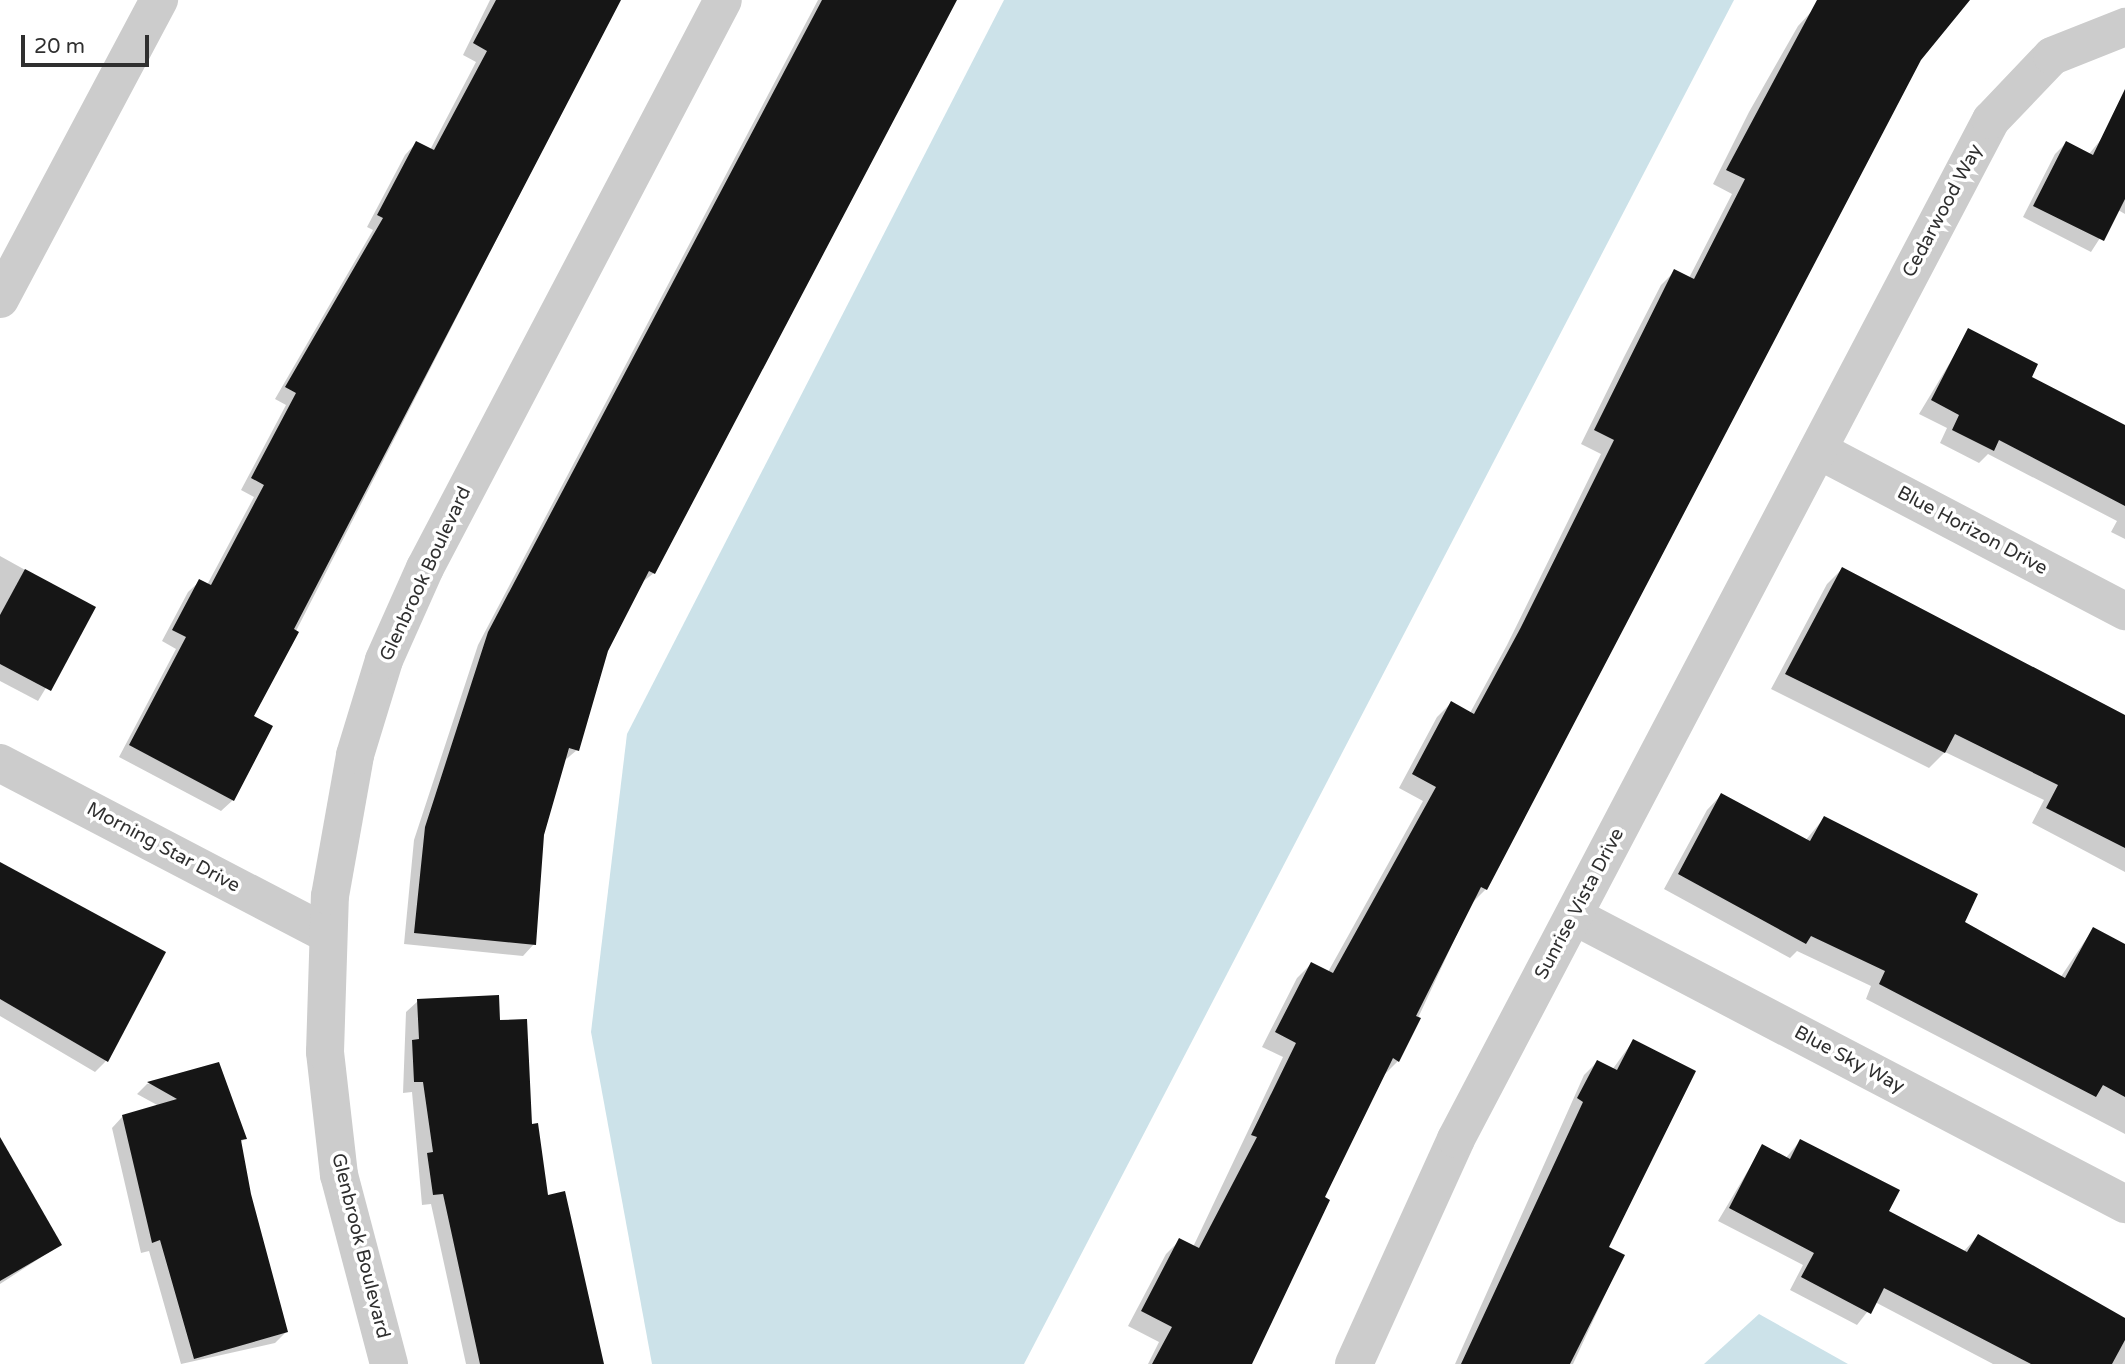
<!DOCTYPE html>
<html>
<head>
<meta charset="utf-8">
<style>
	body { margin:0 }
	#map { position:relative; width:2125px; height:1364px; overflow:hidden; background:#fff; font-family:"Varela Round",sans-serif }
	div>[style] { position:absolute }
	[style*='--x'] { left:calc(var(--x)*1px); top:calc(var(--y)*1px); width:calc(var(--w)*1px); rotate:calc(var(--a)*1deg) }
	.water>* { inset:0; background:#cce2e9 }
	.shadow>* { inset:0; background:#0003 }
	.building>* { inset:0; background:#161616 }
	.minor>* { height:38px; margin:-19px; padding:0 19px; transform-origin:19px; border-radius:19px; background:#ccc }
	span { translate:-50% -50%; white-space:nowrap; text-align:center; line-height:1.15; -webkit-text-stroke:7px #fff; paint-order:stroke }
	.street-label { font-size:19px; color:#2f2f2f }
	.scale { position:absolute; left:21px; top:35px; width:128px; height:32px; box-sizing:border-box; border:4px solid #2f2f2f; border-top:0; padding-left:9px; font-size:21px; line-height:24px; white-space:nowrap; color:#2f2f2f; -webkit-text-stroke:5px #fff; paint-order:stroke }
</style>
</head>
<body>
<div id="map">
	<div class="water">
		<div style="clip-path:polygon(1004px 0,1734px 0,1024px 1364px,652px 1364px,591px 1032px,627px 734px)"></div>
		<div style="clip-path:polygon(1759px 1314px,1848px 1364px,1704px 1364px)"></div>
	</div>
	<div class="shadow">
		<div style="clip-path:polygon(490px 0,619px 0,252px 717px,233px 800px,221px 811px,119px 757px,176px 649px,162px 641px,188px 592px,200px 581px,207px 585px,254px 497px,241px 490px,286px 405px,275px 399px,373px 230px,367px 227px,405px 155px,416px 143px,430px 150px,476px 62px,463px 55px)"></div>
		<div style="clip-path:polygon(818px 0,955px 0,654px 573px,641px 583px,606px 650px,577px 750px,564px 761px,543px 835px,534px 944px,523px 956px,404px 944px,414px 840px,478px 645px)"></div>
		<div style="clip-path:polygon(1851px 0,1968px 0,1920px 59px,1486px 889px,1471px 904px,1398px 1061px,1384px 1075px,1322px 1198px,1249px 1364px,1148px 1364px,1159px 1342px,1128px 1326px,1166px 1254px,1180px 1240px,1193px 1247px,1283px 1057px,1262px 1047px,1297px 978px,1311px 964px,1328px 972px,1423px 801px,1399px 788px,1437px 717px,1451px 703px,1470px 713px,1507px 645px,1601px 454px,1581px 444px,1624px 357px,1661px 285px,1675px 271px,1689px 278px,1732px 194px,1713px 184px,1749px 112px,1798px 26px,1812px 11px)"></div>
		<div style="clip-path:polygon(2103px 137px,2125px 149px,2125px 214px,2118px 210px,2091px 252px,2023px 217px,2055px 154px,2066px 143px,2089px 154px)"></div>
		<div style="clip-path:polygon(1969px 331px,2030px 377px,2125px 427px,2125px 539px,2111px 532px,2117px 521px,1988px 454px,1979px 463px,1940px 443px,1947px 428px,1919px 414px)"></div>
		<div style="clip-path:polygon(0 556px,94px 608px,38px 701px,0 681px)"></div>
		<div style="clip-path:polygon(1842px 569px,2125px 718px,2125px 872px,2032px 823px,2044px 800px,1945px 752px,1929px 768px,1771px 689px,1827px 584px)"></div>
		<div style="clip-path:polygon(1721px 795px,1805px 841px,1824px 818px,1962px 923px,2060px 978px,2093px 929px,2125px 946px,2125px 1134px,1866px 999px,1871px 986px,1797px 951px,1790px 958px,1664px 889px,1707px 810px)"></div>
		<div style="clip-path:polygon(9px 869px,164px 953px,105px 1062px,29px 1018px,105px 1062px,95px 1072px,0 1016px,0 879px)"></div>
		<div style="clip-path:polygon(418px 1001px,499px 1022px,546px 1197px,602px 1364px,466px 1364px,431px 1204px,422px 1205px,412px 1092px,403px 1093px,406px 1012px)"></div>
		<div style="clip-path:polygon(1633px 1041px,1607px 1248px,1623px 1256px,1573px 1364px,1455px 1364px,1584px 1075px,1597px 1062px,1612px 1070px)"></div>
		<div style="clip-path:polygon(218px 1064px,245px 1138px,240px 1143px,249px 1195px,286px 1332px,275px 1343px,181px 1364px,149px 1251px,141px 1253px,112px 1128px,123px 1116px,159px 1106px,137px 1094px,147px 1084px)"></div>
		<div style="clip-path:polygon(1800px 1141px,1886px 1211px,1963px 1252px,1978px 1236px,2125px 1320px,2125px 1364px,1993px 1364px,1875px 1302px,1857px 1325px,1790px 1290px,1803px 1265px,1718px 1221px,1762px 1147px,1785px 1159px)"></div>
		<div style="clip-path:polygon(0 1171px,60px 1245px,0 1284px)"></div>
	</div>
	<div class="building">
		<div style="clip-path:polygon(496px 0,621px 0,294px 629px,299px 632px,254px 716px,273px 726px,234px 801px,129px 745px,186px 637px,172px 630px,199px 579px,211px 585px,264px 485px,251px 478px,296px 393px,285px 387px,383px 218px,377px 215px,416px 141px,434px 150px,487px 51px,473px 43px)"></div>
		<div style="clip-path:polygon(822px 0,957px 0,655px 574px,649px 571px,608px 651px,579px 751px,569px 748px,544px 835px,536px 945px,414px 933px,425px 827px,488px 632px)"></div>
		<div style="clip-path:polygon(1817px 0,1970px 0,1921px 60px,1487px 890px,1481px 887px,1416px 1016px,1421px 1018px,1399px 1062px,1393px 1058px,1325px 1197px,1330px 1200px,1252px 1364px,1152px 1364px,1172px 1327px,1141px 1311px,1179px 1238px,1199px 1248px,1257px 1137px,1251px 1135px,1296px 1043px,1275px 1032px,1311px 962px,1333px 973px,1436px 787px,1412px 774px,1451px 701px,1474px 714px,1520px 629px,1614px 440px,1594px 430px,1674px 269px,1694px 279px,1745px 179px,1726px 170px)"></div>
		<div style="clip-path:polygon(2125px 89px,2125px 199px,2104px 241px,2033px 206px,2066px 141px,2093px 155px)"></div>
		<div style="clip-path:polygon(1968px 328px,2038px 364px,2032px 377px,2125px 425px,2125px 506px,1999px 440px,1994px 451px,1952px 430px,1959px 415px,1931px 400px)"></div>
		<div style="clip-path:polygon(1842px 567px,2125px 715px,2125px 848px,2046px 808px,2058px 785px,1955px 734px,1945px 753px,1785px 674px)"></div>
		<div style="clip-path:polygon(25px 569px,96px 607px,51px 691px,0 664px,0 615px)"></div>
		<div style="clip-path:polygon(1721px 793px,1810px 841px,1824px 816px,1978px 894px,1965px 922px,2065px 978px,2093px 927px,2125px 944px,2125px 1097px,2103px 1085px,2096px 1097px,1879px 984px,1885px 971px,1811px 936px,1806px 944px,1678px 874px)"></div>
		<div style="clip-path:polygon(0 862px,166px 952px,108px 1062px,0 999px)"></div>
		<div style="clip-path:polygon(499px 995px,500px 1020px,527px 1019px,532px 1124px,538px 1123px,548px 1195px,565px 1191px,604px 1364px,480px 1364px,443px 1194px,433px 1195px,427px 1153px,433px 1152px,423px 1082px,414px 1082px,412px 1040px,419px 1039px,417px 999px)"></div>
		<div style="clip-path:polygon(1633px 1039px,1696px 1071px,1609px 1247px,1625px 1255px,1570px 1364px,1461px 1364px,1583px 1102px,1577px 1098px,1597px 1060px,1617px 1070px)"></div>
		<div style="clip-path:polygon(219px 1062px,247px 1139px,241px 1140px,251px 1194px,288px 1332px,194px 1359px,160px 1240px,152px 1243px,122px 1115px,177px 1099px,147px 1082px)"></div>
		<div style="clip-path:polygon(0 1137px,62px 1245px,0 1281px)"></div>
		<div style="clip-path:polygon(1800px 1139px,1900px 1190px,1889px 1211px,1967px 1252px,1978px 1234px,2125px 1318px,2125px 1340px,2112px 1364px,2031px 1364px,1884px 1288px,1871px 1314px,1801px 1277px,1814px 1253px,1729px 1208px,1762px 1144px,1790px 1159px)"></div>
	</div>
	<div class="minor">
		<div style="--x:0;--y:299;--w:339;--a:-62"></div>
		<div style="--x:1818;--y:450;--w:347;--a:27.7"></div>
		<div style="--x:0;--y:763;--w:369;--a:27.6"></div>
		<div style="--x:1574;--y:916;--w:622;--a:27.6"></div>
		<div style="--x:389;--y:1364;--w:196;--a:-104.8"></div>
		<div style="--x:339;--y:1175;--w:124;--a:-96.5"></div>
		<div style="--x:325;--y:1052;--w:156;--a:-88.2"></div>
		<div style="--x:330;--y:896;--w:143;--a:-79.9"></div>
		<div style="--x:355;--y:755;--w:99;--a:-73"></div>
		<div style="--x:384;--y:660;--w:101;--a:-66"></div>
		<div style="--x:425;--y:568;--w:641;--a:-62.32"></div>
		<div style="--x:1354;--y:1364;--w:247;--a:-65.6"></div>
		<div style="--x:1456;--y:1139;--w:1151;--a:-62.3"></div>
		<div style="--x:1991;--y:120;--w:88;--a:-46.4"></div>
		<div style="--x:2052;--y:56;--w:79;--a:-21.7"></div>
	</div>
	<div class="street-label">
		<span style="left:1943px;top:211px;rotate:-62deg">Cedarwood Way</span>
		<span style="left:1972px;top:531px;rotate:28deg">Blue Horizon Drive</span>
		<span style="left:426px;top:574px;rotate:-65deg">Glenbrook Boulevard</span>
		<span style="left:163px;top:848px;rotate:28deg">Morning Star Drive</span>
		<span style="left:1580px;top:904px;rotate:-62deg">Sunrise Vista Drive</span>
		<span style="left:1849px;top:1060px;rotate:28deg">Blue Sky Way</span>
		<span style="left:360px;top:1246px;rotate:76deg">Glenbrook Boulevard</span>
	</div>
	<div class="scale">20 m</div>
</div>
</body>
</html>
